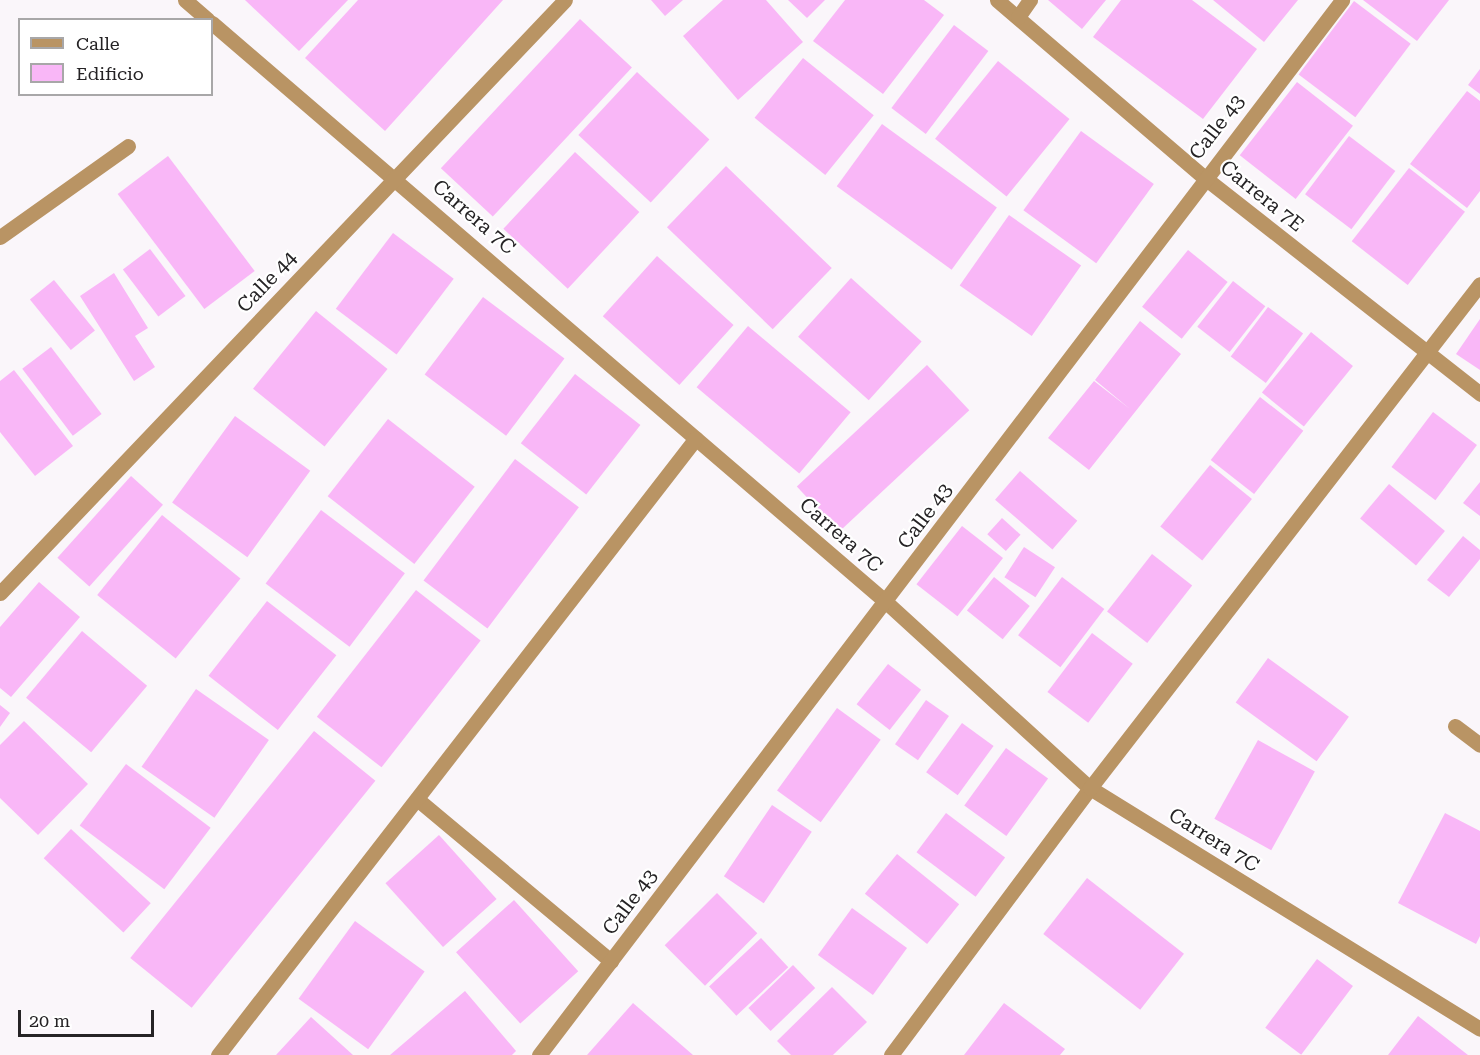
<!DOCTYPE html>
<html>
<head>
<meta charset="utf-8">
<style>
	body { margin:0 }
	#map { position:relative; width:1480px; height:1055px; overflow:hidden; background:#faf6fa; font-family:"Roboto Serif",serif }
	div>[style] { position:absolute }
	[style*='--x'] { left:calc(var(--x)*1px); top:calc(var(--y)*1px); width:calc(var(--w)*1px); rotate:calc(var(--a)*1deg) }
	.building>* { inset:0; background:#f9b7f7; transform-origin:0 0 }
	.lane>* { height:15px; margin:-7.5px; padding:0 7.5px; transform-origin:7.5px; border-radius:7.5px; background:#b99464 }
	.street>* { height:15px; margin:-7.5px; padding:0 7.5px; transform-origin:7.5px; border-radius:7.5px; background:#b99464 }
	span { translate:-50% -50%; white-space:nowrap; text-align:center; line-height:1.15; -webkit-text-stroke:4.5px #fff; paint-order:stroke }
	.street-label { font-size:20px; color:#252325 }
	.legend { position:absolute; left:18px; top:18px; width:195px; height:78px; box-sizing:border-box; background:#fff; border:2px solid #a8a7a8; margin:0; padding:8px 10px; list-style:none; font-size:18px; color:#252325 }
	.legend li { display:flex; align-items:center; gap:12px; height:30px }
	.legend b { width:30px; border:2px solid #a8a7a8 }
	.scale { position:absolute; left:18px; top:1010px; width:136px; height:27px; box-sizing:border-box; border:3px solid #252325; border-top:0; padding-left:8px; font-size:18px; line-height:21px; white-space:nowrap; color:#252325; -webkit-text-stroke:4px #fff; paint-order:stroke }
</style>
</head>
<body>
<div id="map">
	<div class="building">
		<div style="clip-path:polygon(245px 0,348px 0,299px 51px)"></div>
		<div style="clip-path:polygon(358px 0,503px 0,385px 131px,305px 58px)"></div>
		<div style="clip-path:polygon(651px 0,683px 0,665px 16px)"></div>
		<div style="clip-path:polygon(723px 0,766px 0,803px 42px,738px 100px,683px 36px)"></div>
		<div style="clip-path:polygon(788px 0,825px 0,807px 18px)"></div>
		<div style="clip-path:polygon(845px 0,924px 0,944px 15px,883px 94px,813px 41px)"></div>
		<div style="clip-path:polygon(1048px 0,1106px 0,1082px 29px)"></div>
		<div style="clip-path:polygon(1121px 0,1192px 0,1257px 49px,1203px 119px,1093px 37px)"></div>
		<div style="clip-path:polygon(1213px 0,1298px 0,1264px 42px)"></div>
		<div style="clip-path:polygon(1363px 0,1449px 0,1417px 41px)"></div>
		<div style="left:1354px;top:1px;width:71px;height:92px;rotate:37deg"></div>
		<div style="left:580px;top:19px;width:71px;height:204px;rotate:43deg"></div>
		<div style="left:954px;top:25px;width:43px;height:104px;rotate:37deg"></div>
		<div style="left:803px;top:58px;width:91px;height:77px;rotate:39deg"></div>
		<div style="left:998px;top:61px;width:92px;height:100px;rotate:39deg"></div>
		<div style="clip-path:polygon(1480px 69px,1480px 94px,1468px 85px)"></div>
		<div style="left:637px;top:72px;width:99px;height:86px;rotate:43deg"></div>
		<div style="left:1297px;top:82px;width:71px;height:93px;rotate:38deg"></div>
		<div style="clip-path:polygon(1467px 91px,1480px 101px,1480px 191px,1467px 208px,1410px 164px)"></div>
		<div style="left:882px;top:124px;width:142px;height:77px;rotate:36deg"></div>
		<div style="left:1081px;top:131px;width:90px;height:98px;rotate:36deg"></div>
		<div style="left:1349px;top:136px;width:58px;height:73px;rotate:37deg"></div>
		<div style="left:575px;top:152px;width:88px;height:105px;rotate:43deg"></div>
		<div style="left:168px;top:156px;width:144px;height:63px;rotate:53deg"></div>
		<div style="left:726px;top:166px;width:147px;height:85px;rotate:44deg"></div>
		<div style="left:1409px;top:168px;width:71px;height:93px;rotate:38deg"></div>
		<div style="left:1009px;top:215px;width:88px;height:86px;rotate:35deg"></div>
		<div style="left:393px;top:233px;width:76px;height:95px;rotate:37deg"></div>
		<div style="left:150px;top:249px;width:59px;height:34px;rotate:53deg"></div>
		<div style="left:1188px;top:250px;width:51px;height:73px;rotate:39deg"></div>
		<div style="left:657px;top:256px;width:103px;height:81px;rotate:42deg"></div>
		<div style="clip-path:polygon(114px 273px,148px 328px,135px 336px,155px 367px,134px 381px,80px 296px)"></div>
		<div style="left:851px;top:278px;width:95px;height:79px;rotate:42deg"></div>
		<div style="left:54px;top:280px;width:65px;height:31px;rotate:51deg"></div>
		<div style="left:1233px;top:281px;width:41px;height:58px;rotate:38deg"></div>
		<div style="left:483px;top:297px;width:102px;height:97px;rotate:37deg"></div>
		<div style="left:1268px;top:307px;width:44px;height:62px;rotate:37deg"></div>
		<div style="left:316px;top:311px;width:92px;height:100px;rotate:39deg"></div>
		<div style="clip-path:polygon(1480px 319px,1480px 370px,1456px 354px)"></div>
		<div style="clip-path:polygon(1140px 321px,1181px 354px,1089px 470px,1048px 438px,1094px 381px,1130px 409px,1095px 380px)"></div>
		<div style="left:748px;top:326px;width:134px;height:80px;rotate:40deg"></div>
		<div style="left:1311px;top:332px;width:54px;height:78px;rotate:39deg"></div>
		<div style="left:51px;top:347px;width:84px;height:36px;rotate:53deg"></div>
		<div style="left:927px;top:365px;width:62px;height:178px;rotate:47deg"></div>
		<div style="clip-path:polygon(14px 370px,73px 446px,35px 476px,0 432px,0 381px)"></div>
		<div style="left:575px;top:374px;width:83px;height:88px;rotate:38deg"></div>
		<div style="left:1260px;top:397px;width:55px;height:80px;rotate:38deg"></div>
		<div style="left:1433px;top:412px;width:55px;height:69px;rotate:37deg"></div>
		<div style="left:235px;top:416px;width:93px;height:107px;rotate:36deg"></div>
		<div style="left:388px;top:419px;width:110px;height:98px;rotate:38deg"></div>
		<div style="left:515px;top:459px;width:80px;height:152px;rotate:37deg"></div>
		<div style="left:1210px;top:465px;width:54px;height:79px;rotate:39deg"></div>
		<div style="left:1020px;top:471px;width:76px;height:38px;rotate:41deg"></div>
		<div style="left:131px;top:476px;width:43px;height:110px;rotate:42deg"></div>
		<div style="clip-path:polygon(1480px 482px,1480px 516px,1463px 503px)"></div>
		<div style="left:1389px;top:484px;width:73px;height:45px;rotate:40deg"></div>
		<div style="left:321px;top:510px;width:105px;height:92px;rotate:37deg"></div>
		<div style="left:162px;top:515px;width:101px;height:103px;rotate:39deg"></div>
		<div style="left:1002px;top:518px;width:25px;height:22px;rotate:42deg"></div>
		<div style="left:962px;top:526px;width:52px;height:74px;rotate:38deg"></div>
		<div style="clip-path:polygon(1463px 536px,1480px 550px,1480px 559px,1449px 597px,1427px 580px)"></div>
		<div style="left:1024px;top:547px;width:37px;height:36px;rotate:33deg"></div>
		<div style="left:1152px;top:554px;width:51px;height:73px;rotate:38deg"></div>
		<div style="left:994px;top:577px;width:46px;height:43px;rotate:39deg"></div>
		<div style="left:1062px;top:577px;width:53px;height:73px;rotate:37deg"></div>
		<div style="clip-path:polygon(39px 582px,80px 617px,11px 697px,0 688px,0 627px)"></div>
		<div style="left:416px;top:590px;width:82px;height:161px;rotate:38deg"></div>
		<div style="left:267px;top:601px;width:88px;height:95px;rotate:38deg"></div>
		<div style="left:82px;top:631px;width:85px;height:87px;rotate:40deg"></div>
		<div style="left:1092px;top:633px;width:51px;height:74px;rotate:37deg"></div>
		<div style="left:1268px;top:658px;width:100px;height:55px;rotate:36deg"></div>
		<div style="left:888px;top:664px;width:42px;height:51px;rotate:38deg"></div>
		<div style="left:196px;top:689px;width:89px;height:95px;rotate:35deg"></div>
		<div style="left:926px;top:700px;width:28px;height:54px;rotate:35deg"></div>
		<div style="clip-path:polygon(0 705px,10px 713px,0 727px)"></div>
		<div style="left:837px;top:708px;width:54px;height:102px;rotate:36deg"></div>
		<div style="clip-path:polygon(24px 721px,88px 784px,38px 835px,0 798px,0 745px)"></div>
		<div style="left:962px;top:723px;width:39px;height:61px;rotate:36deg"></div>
		<div style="left:314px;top:731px;width:79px;height:292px;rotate:39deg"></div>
		<div style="left:1258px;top:740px;width:65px;height:90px;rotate:29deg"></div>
		<div style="left:1006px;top:748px;width:52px;height:71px;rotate:36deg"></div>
		<div style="left:126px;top:764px;width:106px;height:77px;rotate:37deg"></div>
		<div style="left:772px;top:805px;width:48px;height:86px;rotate:34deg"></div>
		<div style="left:946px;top:813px;width:74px;height:49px;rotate:37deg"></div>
		<div style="clip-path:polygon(1445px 813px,1480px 831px,1480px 936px,1476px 944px,1398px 903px)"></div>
		<div style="left:71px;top:829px;width:109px;height:40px;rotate:43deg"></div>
		<div style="left:439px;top:835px;width:86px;height:72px;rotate:48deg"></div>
		<div style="left:897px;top:854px;width:80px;height:51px;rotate:39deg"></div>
		<div style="left:1087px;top:878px;width:123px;height:71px;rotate:38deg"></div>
		<div style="left:717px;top:893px;width:57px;height:74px;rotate:45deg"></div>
		<div style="left:514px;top:900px;width:96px;height:78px;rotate:48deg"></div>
		<div style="left:852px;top:908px;width:68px;height:58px;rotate:36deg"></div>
		<div style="left:355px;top:921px;width:86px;height:96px;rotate:36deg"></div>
		<div style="left:761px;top:938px;width:40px;height:71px;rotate:47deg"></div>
		<div style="left:1317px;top:959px;width:45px;height:86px;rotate:37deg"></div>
		<div style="left:793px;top:965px;width:32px;height:62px;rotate:46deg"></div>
		<div style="clip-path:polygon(832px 987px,867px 1022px,833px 1055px,791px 1055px,777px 1041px)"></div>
		<div style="clip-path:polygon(465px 991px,516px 1051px,512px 1055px,390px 1055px)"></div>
		<div style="clip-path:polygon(633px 1003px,693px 1055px,587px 1055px)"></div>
		<div style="clip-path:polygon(1004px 1003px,1065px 1049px,1060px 1055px,964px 1055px)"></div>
		<div style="clip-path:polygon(1418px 1016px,1468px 1055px,1388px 1055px)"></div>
		<div style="clip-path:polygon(311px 1017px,353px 1055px,276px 1055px)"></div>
	</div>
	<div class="lane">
		<div style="--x:0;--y:237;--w:157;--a:-35.4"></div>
	</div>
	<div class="street">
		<div style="--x:185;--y:0;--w:30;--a:41"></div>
		<div style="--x:997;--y:0;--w:274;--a:40.6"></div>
		<div style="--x:1205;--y:178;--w:350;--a:38.1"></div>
		<div style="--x:1018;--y:17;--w:21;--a:-55"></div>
		<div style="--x:212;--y:23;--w:889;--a:40.66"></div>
		<div style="--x:886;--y:602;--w:276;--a:42.4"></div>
		<div style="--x:1090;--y:788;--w:458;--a:31.7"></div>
		<div style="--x:0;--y:593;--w:819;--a:-46.39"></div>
		<div style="--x:1455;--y:726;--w:31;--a:37"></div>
		<div style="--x:417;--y:799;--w:253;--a:39.9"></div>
		<div style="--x:218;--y:1055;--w:780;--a:-52.23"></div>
		<div style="--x:539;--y:1055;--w:1326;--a:-52.72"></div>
		<div style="--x:891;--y:1055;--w:333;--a:-53.3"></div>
		<div style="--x:1090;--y:788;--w:637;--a:-52.27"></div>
	</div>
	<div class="street-label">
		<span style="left:1217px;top:127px;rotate:-52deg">Calle 43</span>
		<span style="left:1262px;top:196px;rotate:39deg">Carrera 7E</span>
		<span style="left:474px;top:217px;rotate:41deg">Carrera 7C</span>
		<span style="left:267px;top:282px;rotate:-46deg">Calle 44</span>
		<span style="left:925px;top:516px;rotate:-53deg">Calle 43</span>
		<span style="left:841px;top:535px;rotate:41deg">Carrera 7C</span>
		<span style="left:1214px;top:840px;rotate:32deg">Carrera 7C</span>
		<span style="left:630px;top:902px;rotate:-53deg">Calle 43</span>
	</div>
	<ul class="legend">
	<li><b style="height:8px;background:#b99464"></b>Calle</li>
	<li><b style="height:16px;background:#f9b7f7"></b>Edificio</li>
	</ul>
	<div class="scale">20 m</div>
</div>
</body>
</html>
